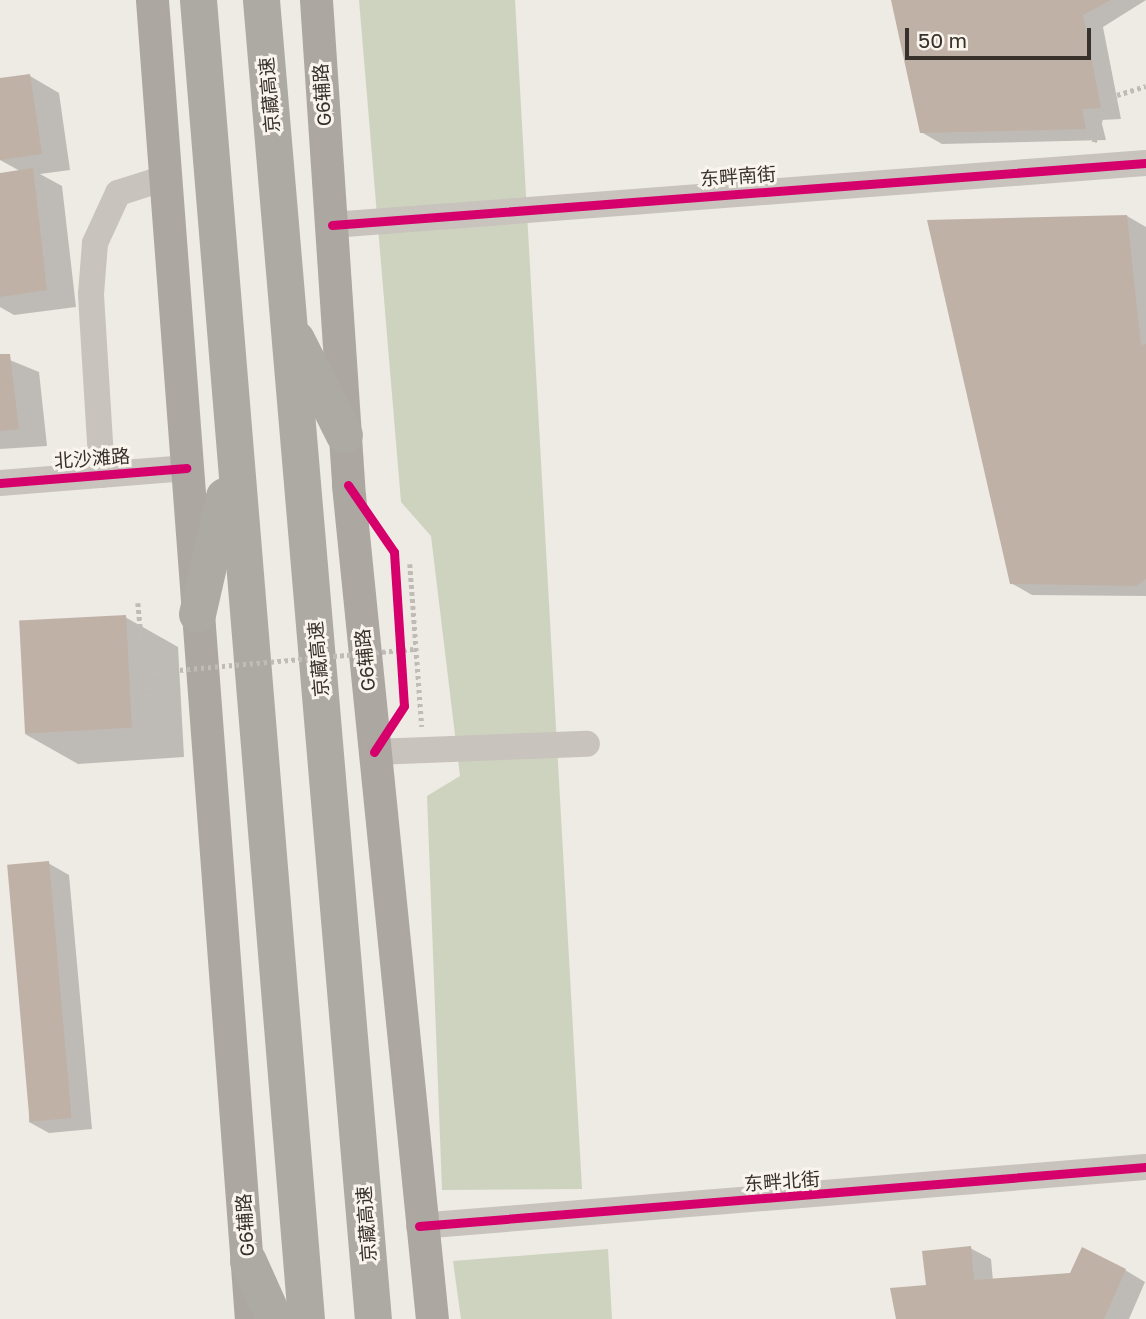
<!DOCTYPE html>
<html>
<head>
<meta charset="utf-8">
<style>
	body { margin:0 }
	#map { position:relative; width:1146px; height:1319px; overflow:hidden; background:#eeeae4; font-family:"Golos Text","Noto Sans SC",sans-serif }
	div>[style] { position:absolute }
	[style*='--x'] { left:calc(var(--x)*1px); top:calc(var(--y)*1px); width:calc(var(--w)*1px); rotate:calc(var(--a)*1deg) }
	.green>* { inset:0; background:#ced3bf }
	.shadow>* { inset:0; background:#0003 }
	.building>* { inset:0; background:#c0b1a7; transform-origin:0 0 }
	.path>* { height:4.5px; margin-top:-2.25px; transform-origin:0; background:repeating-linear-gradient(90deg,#c0bbb6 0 3.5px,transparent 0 7px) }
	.minor>* { height:26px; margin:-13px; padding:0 13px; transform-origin:13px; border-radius:13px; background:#c8c3bd }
	.major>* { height:33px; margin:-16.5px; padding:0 16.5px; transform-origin:16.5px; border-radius:16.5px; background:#ada7a2 }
	.highway>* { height:37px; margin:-18.5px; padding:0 18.5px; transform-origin:18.5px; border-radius:18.5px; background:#ada9a3 }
	.path-bridge>* { height:4.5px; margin-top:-2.25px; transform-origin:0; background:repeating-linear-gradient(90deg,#c0bbb6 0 3.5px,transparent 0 7px) }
	.cycleway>* { height:9px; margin:-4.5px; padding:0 4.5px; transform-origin:4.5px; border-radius:4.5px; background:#d6006c }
	span { translate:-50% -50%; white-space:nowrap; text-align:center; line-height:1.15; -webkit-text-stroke:6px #f9f5ed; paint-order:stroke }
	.street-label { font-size:19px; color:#38302b }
	.scale { position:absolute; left:905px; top:28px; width:186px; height:32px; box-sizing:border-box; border:4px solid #38302b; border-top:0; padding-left:9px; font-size:21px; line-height:24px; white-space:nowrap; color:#38302b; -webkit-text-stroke:5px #f9f5ed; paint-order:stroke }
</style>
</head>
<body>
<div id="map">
	<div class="green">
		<div style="clip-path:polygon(359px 0,515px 0,582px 1189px,442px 1190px,427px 796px,460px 776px,431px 536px,401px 502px)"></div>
		<div style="clip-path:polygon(608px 1249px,612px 1319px,461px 1319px,453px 1261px)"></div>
	</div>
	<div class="shadow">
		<div style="clip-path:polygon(893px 0,1146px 0,1103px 27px,1121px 119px,1101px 120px,1106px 140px,942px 144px,921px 132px)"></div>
		<div style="clip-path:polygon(30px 76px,59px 93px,70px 170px,40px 174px,62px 186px,76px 307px,14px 315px,0 307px,0 174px,20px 171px,0 160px,0 80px)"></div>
		<div style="clip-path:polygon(1127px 216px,1146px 227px,1146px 596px,1032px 595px,1011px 583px)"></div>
		<div style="clip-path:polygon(0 356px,39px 372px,47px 446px,0 449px)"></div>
		<div style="clip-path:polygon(125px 617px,178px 647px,184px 757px,78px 764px,25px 734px)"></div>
		<div style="clip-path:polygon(48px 863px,69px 875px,92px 1129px,49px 1133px,29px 1122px)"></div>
		<div style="clip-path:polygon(970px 1248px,991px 1259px,993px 1281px,1125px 1270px,1145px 1282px,1129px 1319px,897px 1319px)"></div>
	</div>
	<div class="building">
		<div style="clip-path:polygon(891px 0,1111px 0,1083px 15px,1101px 108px,1082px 109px,1086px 129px,920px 133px)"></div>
		<div style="clip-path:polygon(30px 74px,42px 154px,0 160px,0 78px)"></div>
		<div style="clip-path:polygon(33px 168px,47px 290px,0 297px,0 173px)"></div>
		<div style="clip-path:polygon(1127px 215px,1141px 345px,1146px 344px,1146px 579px,1136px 586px,1010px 584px,927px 220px)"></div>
		<div style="clip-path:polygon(0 354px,10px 354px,19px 429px,0 431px)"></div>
		<div style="left:126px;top:615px;width:113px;height:107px;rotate:87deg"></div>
		<div style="left:49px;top:861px;width:258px;height:42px;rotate:85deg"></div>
		<div style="clip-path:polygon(971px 1246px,974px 1280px,1070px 1273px,1082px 1247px,1126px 1269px,1104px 1319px,896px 1319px,890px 1288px,926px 1285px,922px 1251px)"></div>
	</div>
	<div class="path">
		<div style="--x:1094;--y:142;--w:35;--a:-75"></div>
		<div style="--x:1103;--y:108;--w:19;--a:-43"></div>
		<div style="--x:1117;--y:95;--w:30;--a:-17"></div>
		<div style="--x:410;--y:564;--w:163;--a:85.8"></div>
		<div style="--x:138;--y:603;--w:155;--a:84.4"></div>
	</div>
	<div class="minor">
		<div style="--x:332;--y:225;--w:816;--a:-4.36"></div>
		<div style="--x:102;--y:475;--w:181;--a:-93.5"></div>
		<div style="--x:91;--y:294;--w:51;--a:-85.5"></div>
		<div style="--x:95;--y:243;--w:55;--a:-65.3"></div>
		<div style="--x:118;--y:193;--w:49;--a:-17.7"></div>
		<div style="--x:0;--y:483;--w:187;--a:-4.6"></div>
		<div style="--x:374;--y:752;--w:213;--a:-2.2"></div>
		<div style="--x:419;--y:1226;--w:729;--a:-4.64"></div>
	</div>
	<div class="major">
		<div style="--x:152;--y:0;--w:1323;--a:85.71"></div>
		<div style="--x:316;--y:0;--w:486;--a:86.2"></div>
		<div style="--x:348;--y:485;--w:838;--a:84.25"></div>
	</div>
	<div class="highway">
		<div style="--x:198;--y:0;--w:1323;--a:85.32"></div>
		<div style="--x:261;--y:0;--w:1324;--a:85.15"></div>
		<div style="--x:296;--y:339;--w:107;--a:63.4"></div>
		<div style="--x:197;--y:614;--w:121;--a:-77.1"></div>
		<div style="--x:248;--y:1261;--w:64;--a:65.9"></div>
	</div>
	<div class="path-bridge">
		<div style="--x:145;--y:673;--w:272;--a:-5.1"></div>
	</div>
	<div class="cycleway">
		<div style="--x:332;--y:225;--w:816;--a:-4.36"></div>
		<div style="--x:0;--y:483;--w:187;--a:-4.6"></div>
		<div style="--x:348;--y:485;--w:81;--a:55.5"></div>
		<div style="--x:394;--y:552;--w:154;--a:86.3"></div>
		<div style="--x:404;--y:706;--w:55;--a:123.1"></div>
		<div style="--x:419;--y:1226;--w:729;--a:-4.64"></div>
	</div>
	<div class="street-label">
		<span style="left:269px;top:95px;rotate:-95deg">京藏高速</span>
		<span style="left:322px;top:95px;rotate:-94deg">G6辅路</span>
		<span style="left:738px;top:176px;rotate:-4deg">东畔南街</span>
		<span style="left:92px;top:458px;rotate:-4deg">北沙滩路</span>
		<span style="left:318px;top:659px;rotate:-95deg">京藏高速</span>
		<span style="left:365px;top:660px;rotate:-96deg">G6辅路</span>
		<span style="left:782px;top:1181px;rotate:-4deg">东畔北街</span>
		<span style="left:366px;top:1224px;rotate:-94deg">京藏高速</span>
		<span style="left:245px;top:1225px;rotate:-94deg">G6辅路</span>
	</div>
	<div class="scale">50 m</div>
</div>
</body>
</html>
